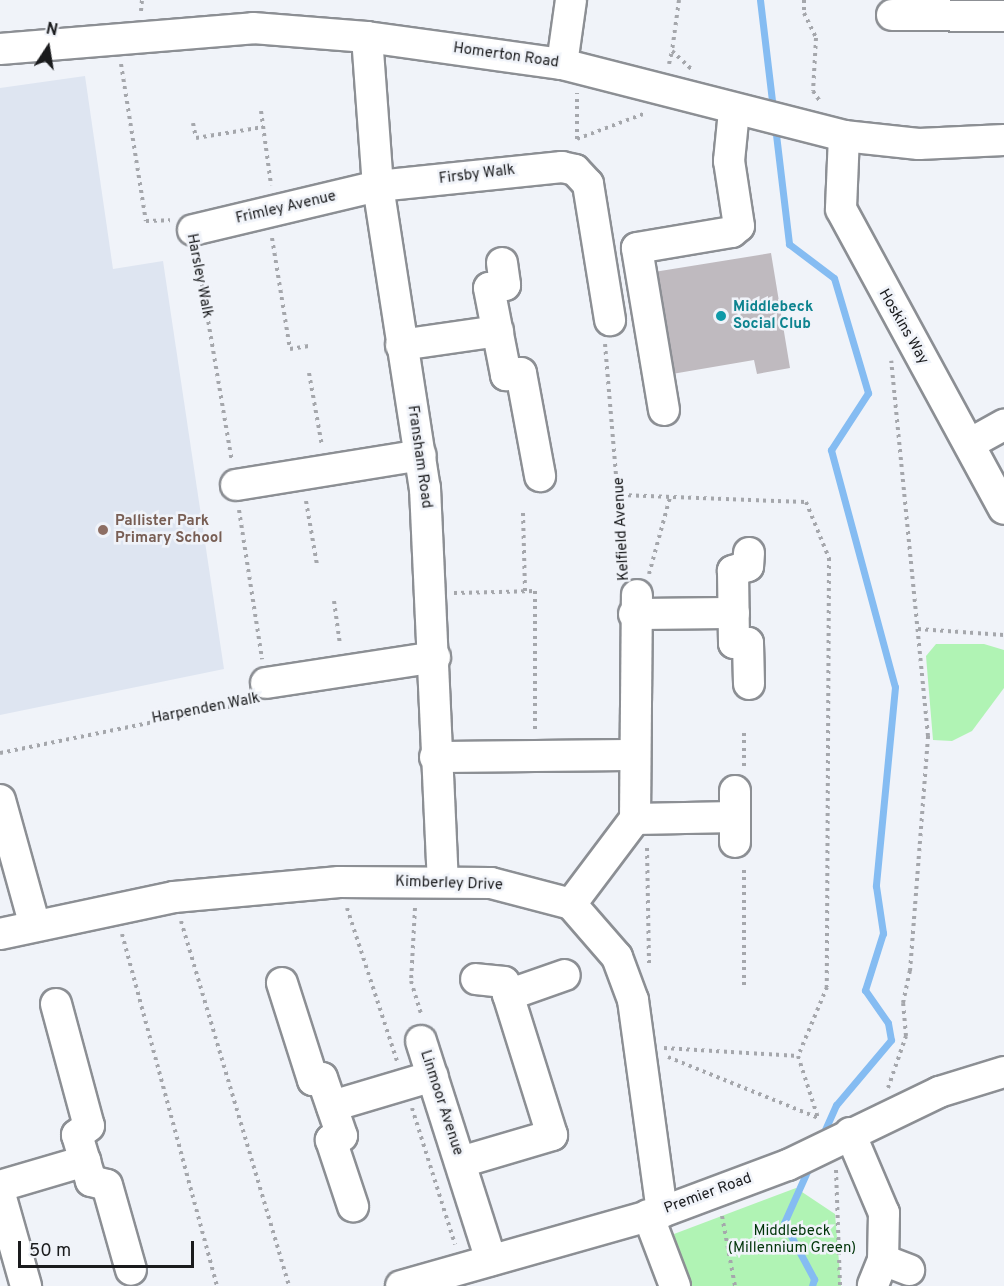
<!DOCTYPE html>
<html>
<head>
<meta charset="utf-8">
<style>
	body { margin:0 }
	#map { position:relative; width:1004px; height:1286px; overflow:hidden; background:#f0f3f9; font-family:Overpass,sans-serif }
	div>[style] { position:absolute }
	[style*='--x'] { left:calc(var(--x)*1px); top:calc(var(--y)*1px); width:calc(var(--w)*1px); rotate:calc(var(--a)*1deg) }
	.built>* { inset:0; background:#dee5f1 }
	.green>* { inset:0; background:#b0f3b4 }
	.stream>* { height:7px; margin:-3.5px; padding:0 3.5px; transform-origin:3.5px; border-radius:3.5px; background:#85bcf2 }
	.building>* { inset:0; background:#bfbabf }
	.path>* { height:4px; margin-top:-2px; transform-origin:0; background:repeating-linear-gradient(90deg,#a5a7ac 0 3px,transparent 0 7.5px) }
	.roads { filter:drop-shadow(2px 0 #8c8f94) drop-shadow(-2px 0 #8c8f94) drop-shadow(0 2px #8c8f94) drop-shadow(0 -2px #8c8f94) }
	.minor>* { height:30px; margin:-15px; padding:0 15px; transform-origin:15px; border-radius:15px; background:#fff }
	.dots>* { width:16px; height:16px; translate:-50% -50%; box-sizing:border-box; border:3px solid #f0f3f9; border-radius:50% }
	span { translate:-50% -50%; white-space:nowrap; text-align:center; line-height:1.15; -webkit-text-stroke:5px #f0f3f9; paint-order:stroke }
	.street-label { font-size:15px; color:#1a1b1d }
	.culture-label { font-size:15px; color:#0d838f; font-weight:700 }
	.left { translate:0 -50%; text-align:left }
	.education-label { font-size:15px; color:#785e54; font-weight:700 }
	.park-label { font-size:15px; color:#003509 }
	.north { position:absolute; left:18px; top:18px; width:60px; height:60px; -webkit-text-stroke:4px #f0f3f9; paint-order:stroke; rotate:12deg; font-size:16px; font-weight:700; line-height:24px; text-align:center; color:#1a1b1d }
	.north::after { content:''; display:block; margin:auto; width:21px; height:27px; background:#1a1b1d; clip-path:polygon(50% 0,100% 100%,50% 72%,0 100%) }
	.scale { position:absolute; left:18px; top:1241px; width:176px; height:27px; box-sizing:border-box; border:3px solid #1a1b1d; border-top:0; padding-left:8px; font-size:18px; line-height:21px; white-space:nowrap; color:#1a1b1d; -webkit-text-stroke:4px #f0f3f9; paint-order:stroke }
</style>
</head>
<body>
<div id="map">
	<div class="built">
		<div style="clip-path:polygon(85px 76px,113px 269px,163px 261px,224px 669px,0 715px,0 88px)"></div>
	</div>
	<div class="green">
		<div style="clip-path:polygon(936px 644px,984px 644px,1004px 650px,1004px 688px,972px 731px,952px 741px,933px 740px,926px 656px)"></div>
		<div style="clip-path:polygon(796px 1188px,835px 1214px,841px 1286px,684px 1286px,674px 1234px)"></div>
	</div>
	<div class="stream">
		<div style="--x:760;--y:0;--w:110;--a:83.2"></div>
		<div style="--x:775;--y:126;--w:119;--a:83.2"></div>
		<div style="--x:789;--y:244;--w:56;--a:37.1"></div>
		<div style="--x:834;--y:278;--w:120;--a:73.5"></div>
		<div style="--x:868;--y:393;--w:68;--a:123"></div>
		<div style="--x:831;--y:450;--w:245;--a:74.9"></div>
		<div style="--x:895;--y:687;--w:200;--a:95.5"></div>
		<div style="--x:876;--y:886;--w:48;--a:81.5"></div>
		<div style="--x:883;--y:933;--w:60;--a:107.5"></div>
		<div style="--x:865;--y:990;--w:40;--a:55.1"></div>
		<div style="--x:888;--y:1023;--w:17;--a:80"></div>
		<div style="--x:891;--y:1040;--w:85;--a:130.2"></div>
		<div style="--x:836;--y:1105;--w:35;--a:114"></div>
		<div style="--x:809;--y:1167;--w:61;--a:114.1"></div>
		<div style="--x:784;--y:1223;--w:64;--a:61.8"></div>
		<div style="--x:814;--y:1279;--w:7;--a:106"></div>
	</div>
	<div class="building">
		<div style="clip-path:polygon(771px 253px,790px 368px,757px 374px,754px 360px,672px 374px,654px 272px)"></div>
	</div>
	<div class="path">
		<div style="--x:679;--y:0;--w:51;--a:97.8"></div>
		<div style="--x:672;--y:51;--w:26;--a:43"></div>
		<div style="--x:804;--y:0;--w:13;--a:90"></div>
		<div style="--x:804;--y:13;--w:28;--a:64"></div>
		<div style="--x:816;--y:38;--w:53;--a:93.2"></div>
		<div style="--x:813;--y:91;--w:14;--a:56"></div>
		<div style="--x:141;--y:11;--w:11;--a:-85"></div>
		<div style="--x:121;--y:64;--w:159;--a:81"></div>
		<div style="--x:146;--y:221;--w:24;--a:-2"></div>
		<div style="--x:669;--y:64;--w:13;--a:-77"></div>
		<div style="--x:261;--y:111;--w:75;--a:82.3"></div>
		<div style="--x:193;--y:123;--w:15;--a:79"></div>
		<div style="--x:196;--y:138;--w:68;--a:-9.3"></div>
		<div style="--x:577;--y:139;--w:74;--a:-20.6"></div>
		<div style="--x:577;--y:139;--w:46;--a:-90"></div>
		<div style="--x:272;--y:238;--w:112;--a:80.8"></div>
		<div style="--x:290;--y:349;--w:19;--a:-9"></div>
		<div style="--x:197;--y:255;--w:209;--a:80.4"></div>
		<div style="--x:605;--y:344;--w:229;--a:85.2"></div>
		<div style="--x:309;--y:373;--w:74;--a:79.9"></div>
		<div style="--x:621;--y:495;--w:185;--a:2.2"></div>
		<div style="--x:806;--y:502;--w:61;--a:67.7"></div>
		<div style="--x:829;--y:558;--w:429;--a:90.3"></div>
		<div style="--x:827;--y:987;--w:75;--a:112.8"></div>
		<div style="--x:798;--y:1056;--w:65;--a:72.1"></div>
		<div style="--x:306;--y:501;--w:65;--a:80.2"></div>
		<div style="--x:239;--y:510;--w:151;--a:81.2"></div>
		<div style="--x:523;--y:513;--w:79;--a:88.5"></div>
		<div style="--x:649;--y:574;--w:80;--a:-74.7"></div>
		<div style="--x:454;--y:593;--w:81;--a:-1.4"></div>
		<div style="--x:535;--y:591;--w:139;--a:90"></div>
		<div style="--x:334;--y:601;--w:44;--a:82.2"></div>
		<div style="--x:918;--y:629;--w:86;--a:4"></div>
		<div style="--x:0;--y:753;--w:254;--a:-11.4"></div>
		<div style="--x:744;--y:766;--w:38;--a:-90"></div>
		<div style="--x:647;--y:848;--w:115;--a:89"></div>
		<div style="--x:347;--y:908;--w:161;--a:71.9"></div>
		<div style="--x:415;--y:908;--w:73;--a:93.1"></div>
		<div style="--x:411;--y:981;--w:37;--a:73"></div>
		<div style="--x:181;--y:921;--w:381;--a:73.5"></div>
		<div style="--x:122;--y:934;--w:365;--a:74.9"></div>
		<div style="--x:744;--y:985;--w:118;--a:-90"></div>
		<div style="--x:664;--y:1048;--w:134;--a:3.4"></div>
		<div style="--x:668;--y:1057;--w:162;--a:22.1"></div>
		<div style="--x:888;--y:1088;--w:55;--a:-70.9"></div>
		<div style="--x:906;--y:1036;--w:33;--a:-95"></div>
		<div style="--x:903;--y:1003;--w:33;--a:-78"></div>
		<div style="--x:910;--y:971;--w:236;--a:-85.6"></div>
		<div style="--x:928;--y:736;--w:377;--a:-95.6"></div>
		<div style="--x:412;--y:1108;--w:143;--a:72.5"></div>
		<div style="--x:836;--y:1170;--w:116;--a:88"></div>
		<div style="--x:722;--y:1216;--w:71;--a:79.5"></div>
	</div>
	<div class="roads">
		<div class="minor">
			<div style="--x:892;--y:15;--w:112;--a:0.5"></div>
			<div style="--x:367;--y:37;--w:149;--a:85.8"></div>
			<div style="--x:378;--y:186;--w:306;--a:81.2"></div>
			<div style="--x:425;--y:488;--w:392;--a:87.4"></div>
			<div style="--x:0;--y:49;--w:254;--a:-4.7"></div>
			<div style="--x:253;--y:28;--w:114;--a:4.5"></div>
			<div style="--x:367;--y:37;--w:197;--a:7.9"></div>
			<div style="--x:562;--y:64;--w:291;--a:14.3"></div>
			<div style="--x:844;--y:136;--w:75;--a:6.1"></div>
			<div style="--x:919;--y:144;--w:85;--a:-2.7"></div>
			<div style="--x:562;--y:64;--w:65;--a:-82"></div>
			<div style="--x:844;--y:136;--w:73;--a:92.4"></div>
			<div style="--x:841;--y:209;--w:341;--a:61.5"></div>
			<div style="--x:193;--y:230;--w:190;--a:-13.4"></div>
			<div style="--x:378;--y:186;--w:185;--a:-5.9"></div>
			<div style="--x:562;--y:167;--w:13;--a:13"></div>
			<div style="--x:575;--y:170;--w:19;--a:47"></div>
			<div style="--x:588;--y:184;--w:138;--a:80.8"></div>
			<div style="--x:502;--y:263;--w:22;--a:82"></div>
			<div style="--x:505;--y:285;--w:16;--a:169"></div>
			<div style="--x:489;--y:288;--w:89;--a:78.9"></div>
			<div style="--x:506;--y:375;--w:15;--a:-8"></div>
			<div style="--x:521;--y:373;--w:105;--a:79.5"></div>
			<div style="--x:401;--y:345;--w:98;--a:-8.2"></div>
			<div style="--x:664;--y:410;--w:164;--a:-99.5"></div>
			<div style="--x:637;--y:248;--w:96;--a:-9.6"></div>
			<div style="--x:732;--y:232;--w:9;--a:-41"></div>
			<div style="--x:739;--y:226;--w:66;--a:-98.7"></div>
			<div style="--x:729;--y:161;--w:50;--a:-84.3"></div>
			<div style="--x:971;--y:443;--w:38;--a:-29"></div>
			<div style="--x:236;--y:485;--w:187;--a:-9.2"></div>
			<div style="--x:749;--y:553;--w:13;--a:94"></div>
			<div style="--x:748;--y:566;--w:16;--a:162"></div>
			<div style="--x:733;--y:571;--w:72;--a:89.2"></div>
			<div style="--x:734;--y:643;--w:14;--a:0"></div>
			<div style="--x:748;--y:643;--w:41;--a:88.6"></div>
			<div style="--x:634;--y:614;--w:100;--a:-0.6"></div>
			<div style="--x:266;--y:683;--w:171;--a:-8.7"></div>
			<div style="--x:435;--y:757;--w:200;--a:-0.6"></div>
			<div style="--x:0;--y:800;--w:128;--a:74.5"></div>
			<div style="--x:635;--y:819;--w:100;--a:-1.1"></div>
			<div style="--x:735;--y:842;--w:51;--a:-90"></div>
			<div style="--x:571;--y:904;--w:106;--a:-53"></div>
			<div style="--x:635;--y:819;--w:224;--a:-89.5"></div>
			<div style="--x:0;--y:934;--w:178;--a:-12"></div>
			<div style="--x:174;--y:897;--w:166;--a:-5.2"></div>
			<div style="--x:339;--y:882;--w:152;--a:0.4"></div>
			<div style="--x:491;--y:883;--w:83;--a:14.7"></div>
			<div style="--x:571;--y:904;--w:70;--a:49"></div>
			<div style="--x:617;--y:957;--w:46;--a:69.6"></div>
			<div style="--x:633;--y:1000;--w:214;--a:82.2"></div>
			<div style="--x:282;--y:983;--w:102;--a:72.3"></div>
			<div style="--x:313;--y:1080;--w:9;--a:-13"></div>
			<div style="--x:322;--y:1078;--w:61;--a:71"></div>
			<div style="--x:342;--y:1136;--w:12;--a:160"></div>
			<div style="--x:331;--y:1140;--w:70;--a:71.6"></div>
			<div style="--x:508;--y:995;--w:60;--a:-19.3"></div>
			<div style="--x:56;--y:1004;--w:126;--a:74.9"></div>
			<div style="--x:89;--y:1126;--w:15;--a:143"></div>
			<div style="--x:77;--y:1135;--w:48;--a:73.1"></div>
			<div style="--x:91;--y:1181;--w:16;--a:14"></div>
			<div style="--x:107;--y:1185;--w:88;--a:74.2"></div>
			<div style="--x:421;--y:1041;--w:230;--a:72.3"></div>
			<div style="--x:332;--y:1106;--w:105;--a:-16.5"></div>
			<div style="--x:850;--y:1133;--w:87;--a:67"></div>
			<div style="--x:884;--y:1213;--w:47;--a:91.2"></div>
			<div style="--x:883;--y:1260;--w:27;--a:112"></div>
			<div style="--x:461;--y:1162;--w:95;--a:-16.5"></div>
			<div style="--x:552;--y:1135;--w:160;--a:-107.4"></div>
			<div style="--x:504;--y:982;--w:28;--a:-174"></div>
			<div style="--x:0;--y:1186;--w:89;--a:-16.4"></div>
			<div style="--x:0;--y:1194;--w:96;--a:74.2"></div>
			<div style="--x:648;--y:1215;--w:76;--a:69.2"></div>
			<div style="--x:883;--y:1260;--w:28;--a:21"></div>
			<div style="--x:401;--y:1286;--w:271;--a:-15.8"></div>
			<div style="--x:662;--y:1212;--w:134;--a:-20.5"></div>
			<div style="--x:788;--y:1165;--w:168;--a:-25.8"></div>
			<div style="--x:939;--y:1092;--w:68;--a:-17.1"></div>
		</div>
	</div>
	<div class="dots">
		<div style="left:721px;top:316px;background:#0f9aa8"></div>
		<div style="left:103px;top:530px;background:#8d6e63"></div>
	</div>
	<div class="street-label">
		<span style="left:506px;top:56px;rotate:8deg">Homerton Road</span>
		<span style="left:477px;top:175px;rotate:-7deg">Firsby Walk</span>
		<span style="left:286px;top:208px;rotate:-13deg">Frimley Avenue</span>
		<span style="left:199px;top:276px;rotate:79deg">Harsley Walk</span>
		<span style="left:903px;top:327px;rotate:60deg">Hoskins Way</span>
		<span style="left:419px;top:457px;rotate:82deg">Fransham Road</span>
		<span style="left:622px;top:529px;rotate:-93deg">Kelfield Avenue</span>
		<span style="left:206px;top:709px;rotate:-11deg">Harpenden Walk</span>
		<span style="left:449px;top:884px;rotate:2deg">Kimberley Drive</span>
		<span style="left:441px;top:1103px;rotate:72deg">Linmoor Avenue</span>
		<span style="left:708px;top:1194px;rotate:-20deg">Premier Road</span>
	</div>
	<div class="culture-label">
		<span class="left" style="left:733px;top:316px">Middlebeck<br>Social Club</span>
	</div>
	<div class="education-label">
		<span class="left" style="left:115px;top:530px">Pallister Park<br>Primary School</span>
	</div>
	<div class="park-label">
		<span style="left:792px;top:1240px">Middlebeck<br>(Millennium Green)</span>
	</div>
	<div class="north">N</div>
	<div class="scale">50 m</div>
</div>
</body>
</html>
